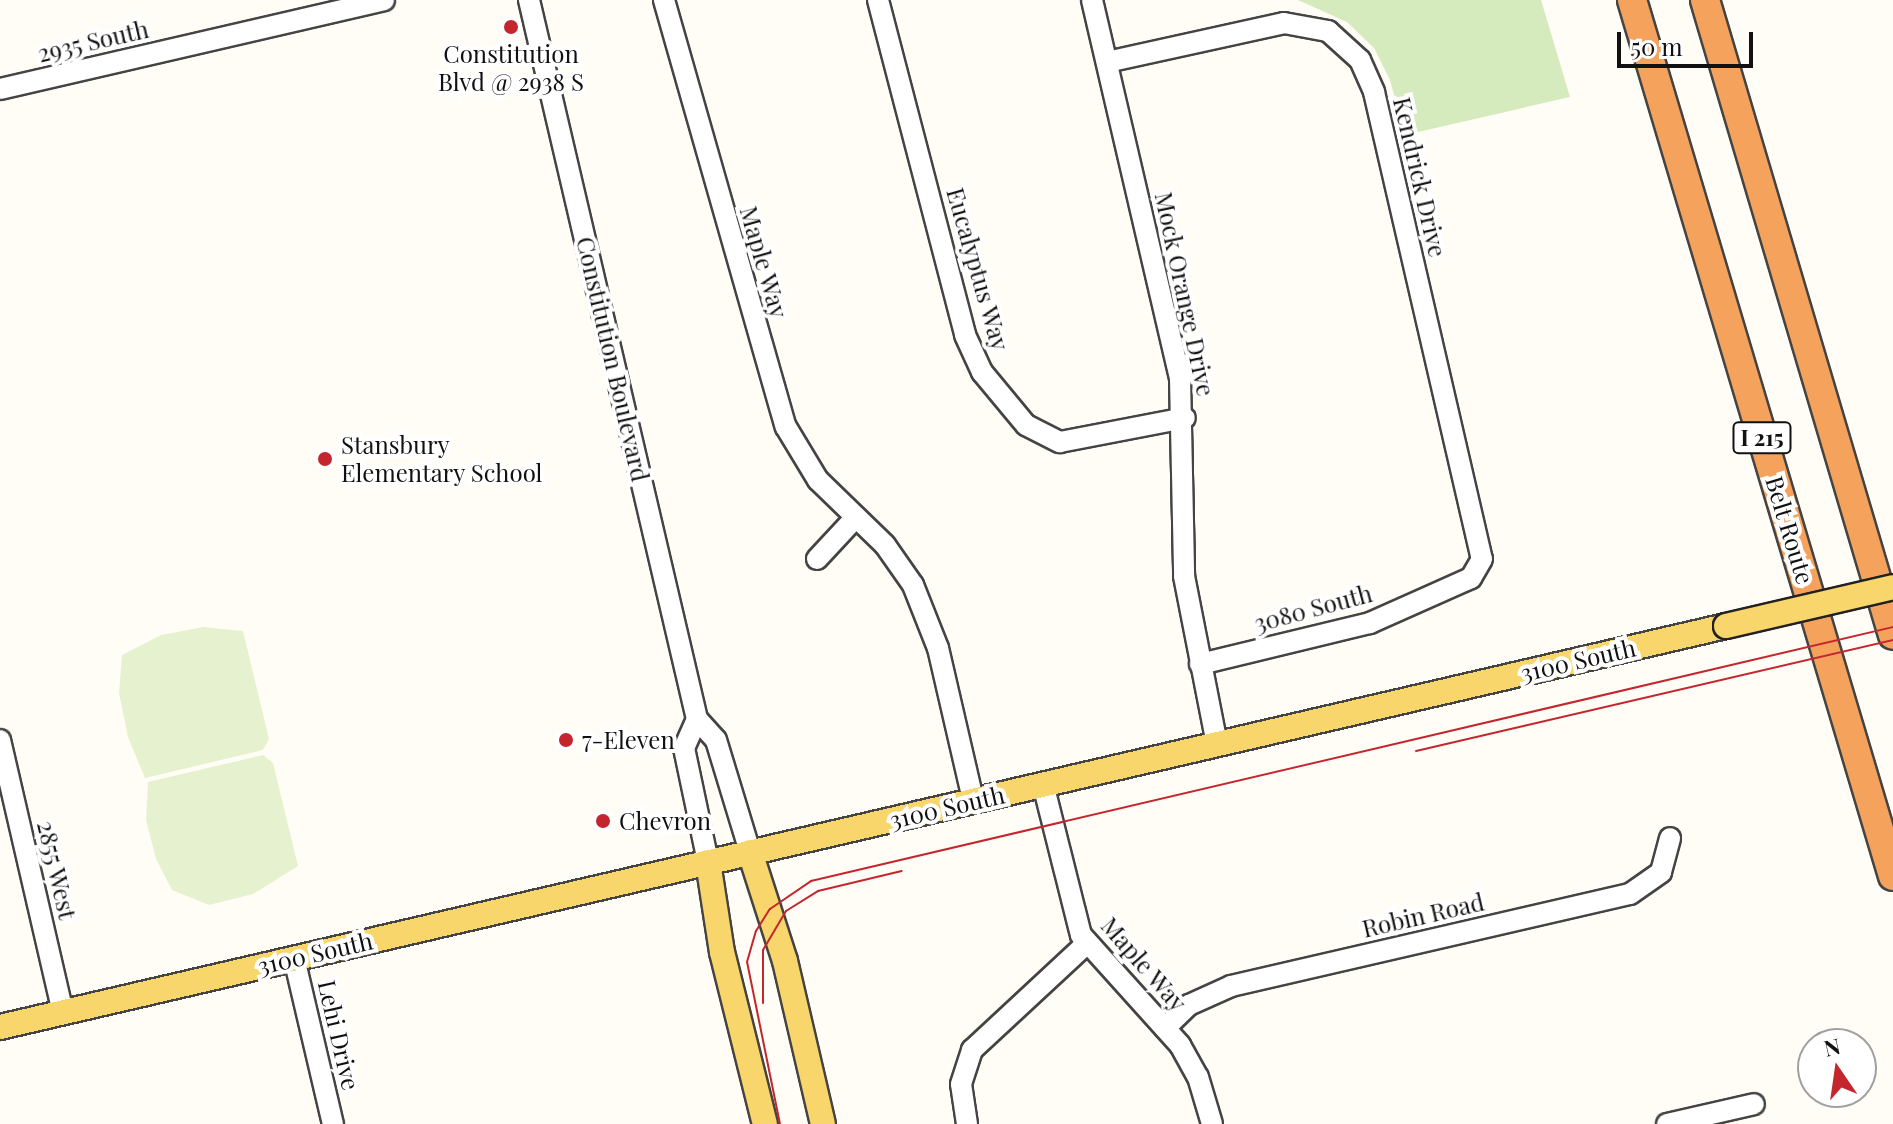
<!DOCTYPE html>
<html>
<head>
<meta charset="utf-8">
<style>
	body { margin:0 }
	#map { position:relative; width:1893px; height:1124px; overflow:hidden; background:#fffdf5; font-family:"Playfair Display",serif }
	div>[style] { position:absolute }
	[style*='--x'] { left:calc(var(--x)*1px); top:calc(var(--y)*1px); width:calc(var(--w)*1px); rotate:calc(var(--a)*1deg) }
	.green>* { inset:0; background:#d5ebbd }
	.pitch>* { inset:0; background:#e6f2cf }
	.roads { filter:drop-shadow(2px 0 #444) drop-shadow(-2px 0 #444) drop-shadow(0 2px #444) drop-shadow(0 -2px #444) }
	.minor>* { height:20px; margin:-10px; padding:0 10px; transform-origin:10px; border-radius:10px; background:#fff }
	.major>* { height:24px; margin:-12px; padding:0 12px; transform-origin:12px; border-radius:12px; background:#f9d66b }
	.highway>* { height:28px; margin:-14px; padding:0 14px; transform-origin:14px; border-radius:14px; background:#f5a25d }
	.tram>* { height:2px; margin:-1px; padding:0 1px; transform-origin:1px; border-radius:1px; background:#c4262e }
	.bridges { filter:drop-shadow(2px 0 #222) drop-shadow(-2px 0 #222) drop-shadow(0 2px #222) drop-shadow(0 -2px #222) }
	.major-bridge>* { height:24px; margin:-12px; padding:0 12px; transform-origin:12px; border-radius:12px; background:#f9d66b }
	.dots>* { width:22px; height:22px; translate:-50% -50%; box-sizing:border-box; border:4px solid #fff; border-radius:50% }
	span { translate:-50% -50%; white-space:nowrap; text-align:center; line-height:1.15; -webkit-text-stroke:8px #fff; paint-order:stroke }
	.shield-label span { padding:2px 6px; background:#fff; border:2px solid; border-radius:6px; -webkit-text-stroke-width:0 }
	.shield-label { font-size:22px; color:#111; font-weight:700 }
	.street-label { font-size:24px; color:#111 }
	.poi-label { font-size:24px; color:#111 }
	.left { translate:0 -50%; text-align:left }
	.north { position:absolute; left:1797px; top:1028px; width:80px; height:80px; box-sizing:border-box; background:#fff; border:2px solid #a0a0a0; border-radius:50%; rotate:347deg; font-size:22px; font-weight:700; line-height:32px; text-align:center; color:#111 }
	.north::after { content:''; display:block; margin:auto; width:28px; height:36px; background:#c4262e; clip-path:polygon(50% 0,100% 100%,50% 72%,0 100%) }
	.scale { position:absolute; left:1617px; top:32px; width:136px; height:36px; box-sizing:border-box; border:4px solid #111; border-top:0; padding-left:10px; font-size:24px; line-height:28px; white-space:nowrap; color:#111; -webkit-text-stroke:6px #fff; paint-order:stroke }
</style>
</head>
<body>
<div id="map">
	<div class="green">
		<div style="clip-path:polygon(1298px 0,1541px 0,1570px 97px,1405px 135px,1390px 80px,1374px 48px,1347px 22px)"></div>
	</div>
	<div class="pitch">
		<div style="clip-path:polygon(204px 627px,243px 631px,269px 739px,263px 750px,145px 778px,128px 737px,119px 693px,122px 655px,161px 635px)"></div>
		<div style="clip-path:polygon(263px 755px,273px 763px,298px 866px,253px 894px,209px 905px,172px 890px,156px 859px,146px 820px,148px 782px)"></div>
	</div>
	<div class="roads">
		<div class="minor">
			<div style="--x:529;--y:0;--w:738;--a:76.85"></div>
			<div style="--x:697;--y:719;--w:28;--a:48"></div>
			<div style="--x:716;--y:740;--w:117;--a:73.1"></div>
			<div style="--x:664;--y:0;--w:444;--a:74.1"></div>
			<div style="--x:786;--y:427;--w:62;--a:58.9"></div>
			<div style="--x:818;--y:480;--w:93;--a:44.1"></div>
			<div style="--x:885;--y:545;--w:49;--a:55"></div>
			<div style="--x:913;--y:585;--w:68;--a:68.4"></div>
			<div style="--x:938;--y:648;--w:156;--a:77"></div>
			<div style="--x:878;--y:0;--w:346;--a:75.4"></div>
			<div style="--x:965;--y:335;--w:41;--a:65.3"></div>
			<div style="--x:982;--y:372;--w:69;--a:50.3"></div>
			<div style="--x:1026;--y:425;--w:38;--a:27"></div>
			<div style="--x:1060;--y:442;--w:127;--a:-10.9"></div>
			<div style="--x:1092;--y:0;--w:388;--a:76.9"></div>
			<div style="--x:1180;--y:378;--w:198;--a:88.8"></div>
			<div style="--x:1184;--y:576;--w:171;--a:78.9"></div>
			<div style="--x:1107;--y:62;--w:181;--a:-12.4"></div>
			<div style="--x:1284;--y:23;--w:45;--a:10.3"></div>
			<div style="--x:1328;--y:31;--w:43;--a:42.2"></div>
			<div style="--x:1360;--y:60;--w:35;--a:66"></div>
			<div style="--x:1374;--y:92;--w:479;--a:77"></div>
			<div style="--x:1482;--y:559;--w:22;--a:120"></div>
			<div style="--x:1471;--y:578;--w:111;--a:156"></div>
			<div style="--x:1370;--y:623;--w:175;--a:166.4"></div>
			<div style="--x:0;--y:89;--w:394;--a:-13"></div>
			<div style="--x:817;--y:559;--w:57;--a:-47.1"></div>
			<div style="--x:697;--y:719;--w:32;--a:114"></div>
			<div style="--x:684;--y:748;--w:116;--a:78.1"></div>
			<div style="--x:0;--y:740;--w:279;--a:77"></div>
			<div style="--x:1043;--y:784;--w:156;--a:75.9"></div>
			<div style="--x:1081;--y:935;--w:148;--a:48"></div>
			<div style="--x:1180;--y:1045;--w:37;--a:61"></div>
			<div style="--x:1198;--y:1077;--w:49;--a:73.4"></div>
			<div style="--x:294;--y:958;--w:171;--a:76.8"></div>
			<div style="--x:1165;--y:1028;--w:33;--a:-44"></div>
			<div style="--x:1189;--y:1005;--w:46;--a:-24.3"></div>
			<div style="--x:1231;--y:986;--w:409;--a:-13"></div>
			<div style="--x:1630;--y:894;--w:38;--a:-35"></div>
			<div style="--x:1661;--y:872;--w:35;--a:-75"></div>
			<div style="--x:967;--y:1124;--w:40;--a:-98.5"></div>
			<div style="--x:961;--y:1084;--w:36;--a:-72"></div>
			<div style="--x:972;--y:1050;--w:156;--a:-42.9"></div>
			<div style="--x:1667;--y:1124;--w:89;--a:-12.9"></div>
		</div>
		<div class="major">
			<div style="--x:750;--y:852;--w:114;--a:72.2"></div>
			<div style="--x:785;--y:961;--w:167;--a:76.9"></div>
			<div style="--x:708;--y:862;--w:91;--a:81.2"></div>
			<div style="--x:722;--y:952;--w:177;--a:76"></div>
			<div style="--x:0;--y:1027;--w:1772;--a:-13.08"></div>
		</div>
		<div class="highway">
			<div style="--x:1632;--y:0;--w:914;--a:73.41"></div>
			<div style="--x:1705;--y:0;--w:662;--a:73.51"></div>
		</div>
	</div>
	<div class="tram">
		<div style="--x:1416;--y:751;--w:490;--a:-13.1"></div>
		<div style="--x:763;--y:1003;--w:53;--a:-90"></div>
		<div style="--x:763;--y:950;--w:45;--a:-59.5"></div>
		<div style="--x:786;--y:911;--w:38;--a:-32"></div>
		<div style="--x:818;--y:891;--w:86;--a:-13.4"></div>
		<div style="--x:780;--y:1124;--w:165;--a:-101.5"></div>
		<div style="--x:747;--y:962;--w:32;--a:-74"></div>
		<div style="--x:756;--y:931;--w:26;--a:-58"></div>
		<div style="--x:770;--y:909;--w:50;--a:-34.3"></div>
		<div style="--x:811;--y:881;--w:1111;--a:-13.21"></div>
	</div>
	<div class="bridges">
		<div class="major-bridge">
			<div style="--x:1726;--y:626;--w:171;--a:-13.1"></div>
		</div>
	</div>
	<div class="dots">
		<div style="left:511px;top:27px;background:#c4262e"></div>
		<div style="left:325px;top:459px;background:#c4262e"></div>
		<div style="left:566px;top:740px;background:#c4262e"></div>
		<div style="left:603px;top:821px;background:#c4262e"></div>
	</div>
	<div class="shield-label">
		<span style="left:1762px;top:438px">I 215</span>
	</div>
	<div class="street-label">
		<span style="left:93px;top:41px;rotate:-13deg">2935 South</span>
		<span style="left:1420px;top:177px;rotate:77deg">Kendrick Drive</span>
		<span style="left:764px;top:262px;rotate:74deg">Maple Way</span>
		<span style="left:978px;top:269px;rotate:74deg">Eucalyptus Way</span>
		<span style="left:1185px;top:294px;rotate:78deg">Mock Orange Drive</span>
		<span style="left:613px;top:359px;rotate:77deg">Constitution Boulevard</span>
		<span style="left:1790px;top:530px;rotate:73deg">Belt Route</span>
		<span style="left:1313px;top:608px;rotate:-15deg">3080 South</span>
		<span style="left:1578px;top:660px;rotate:-13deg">3100 South</span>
		<span style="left:947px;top:807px;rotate:-13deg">3100 South</span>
		<span style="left:57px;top:870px;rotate:77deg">2855 West</span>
		<span style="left:1423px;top:915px;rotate:-13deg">Robin Road</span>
		<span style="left:315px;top:953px;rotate:-13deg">3100 South</span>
		<span style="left:1144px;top:964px;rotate:49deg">Maple Way</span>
		<span style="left:339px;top:1035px;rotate:77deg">Lehi Drive</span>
	</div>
	<div class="poi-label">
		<span style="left:511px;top:68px">Constitution<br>Blvd @ 2938 S</span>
		<span class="left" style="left:341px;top:459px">Stansbury<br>Elementary School</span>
		<span class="left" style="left:582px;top:740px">7-Eleven</span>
		<span class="left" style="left:619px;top:821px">Chevron</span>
	</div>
	<div class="north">N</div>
	<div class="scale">50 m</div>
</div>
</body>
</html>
